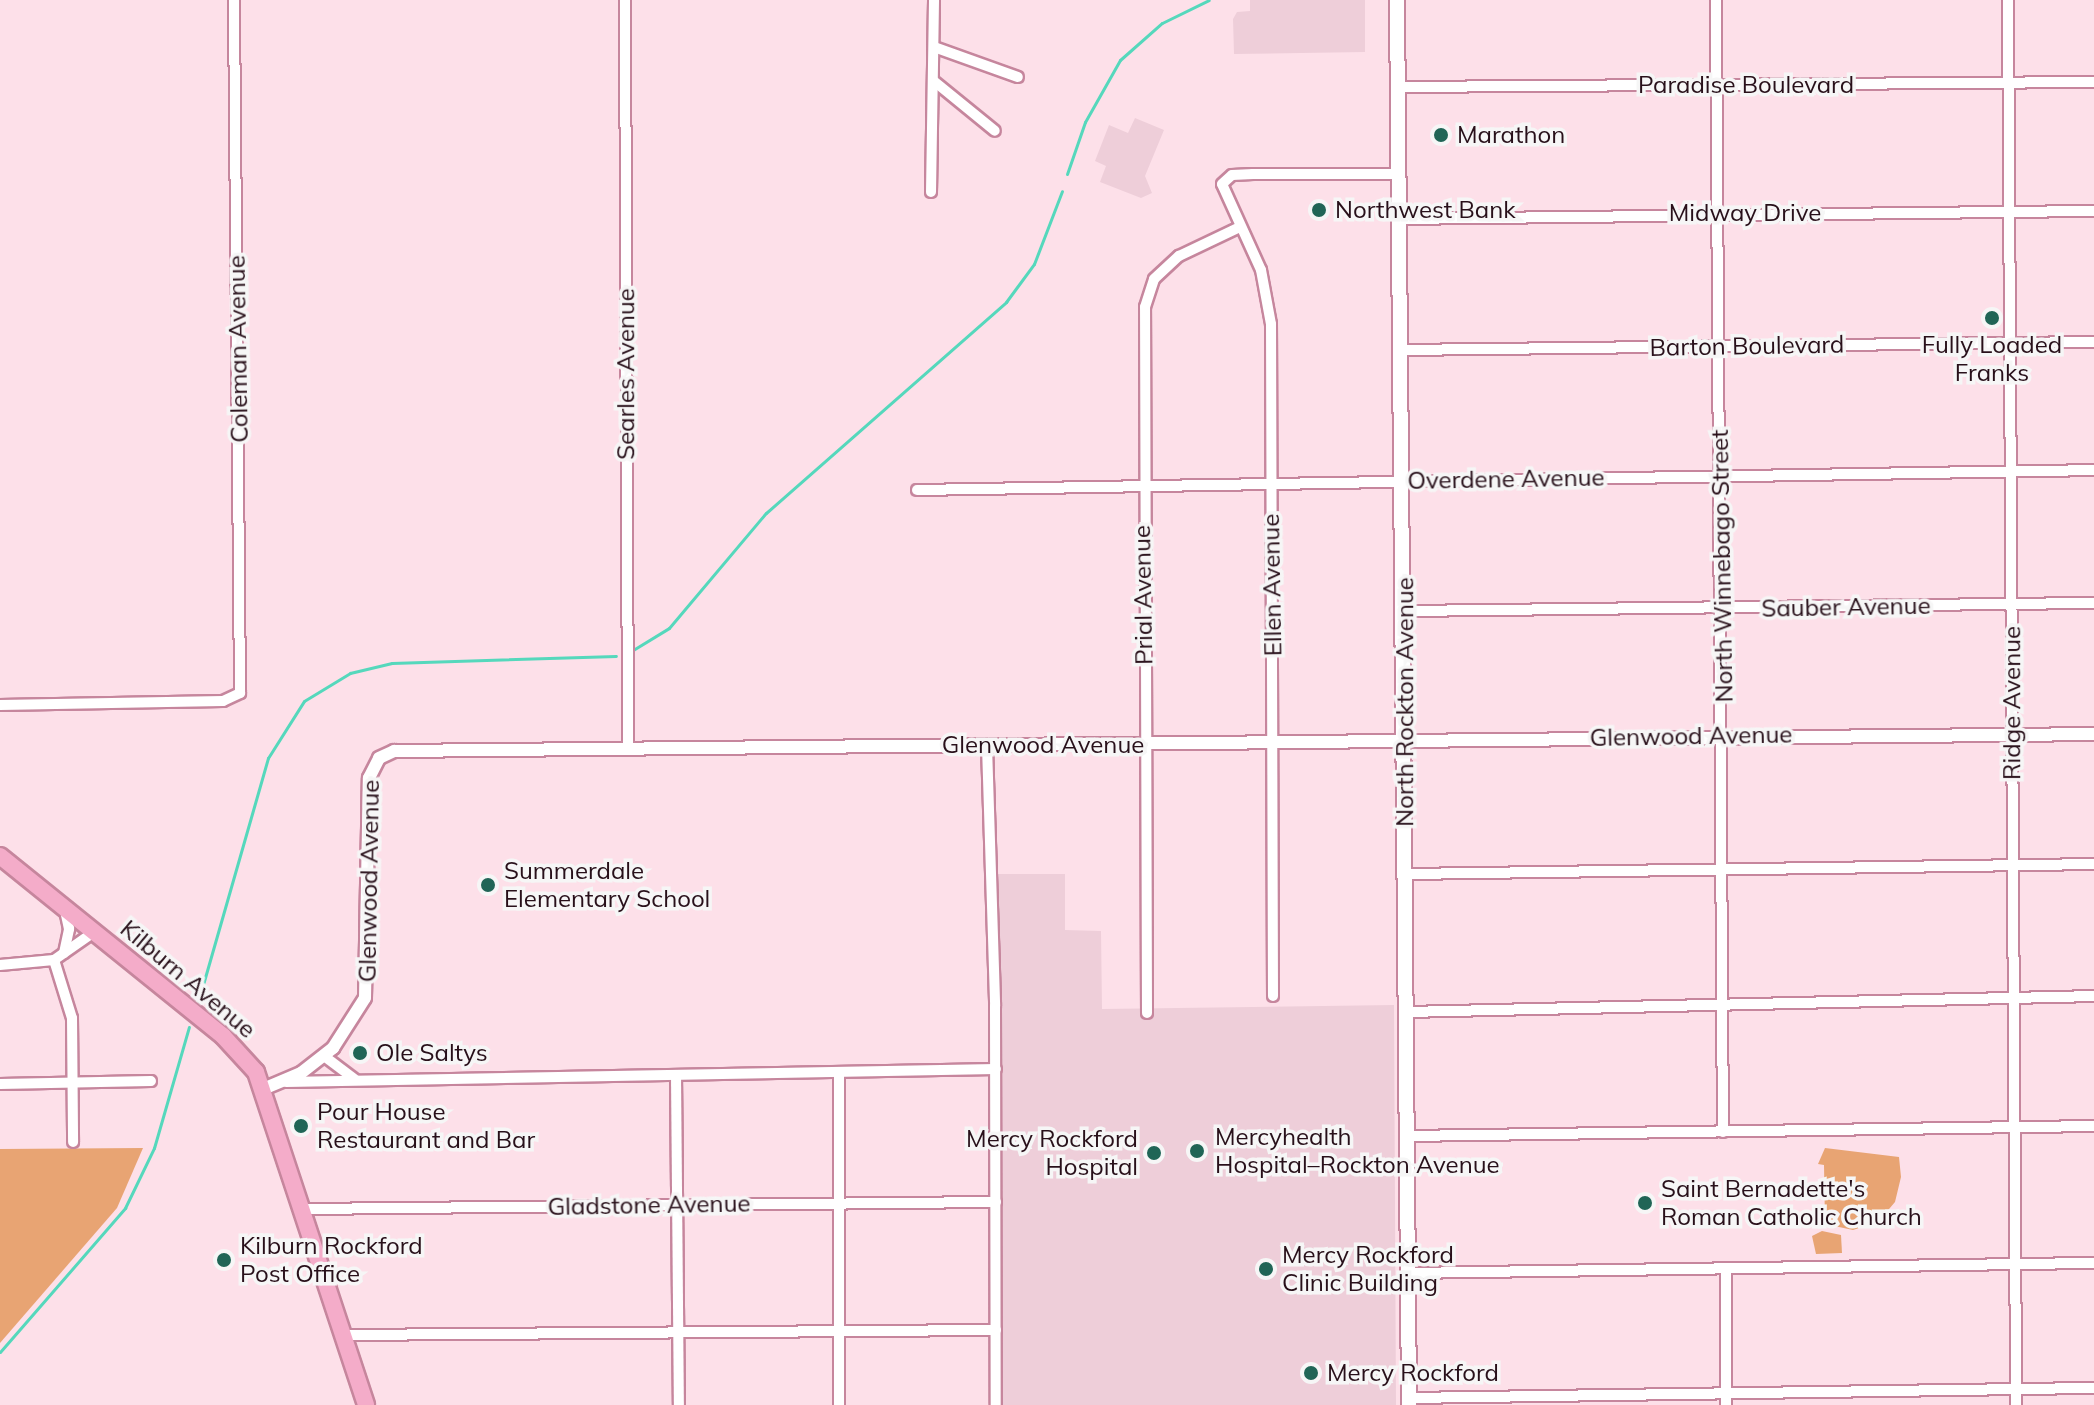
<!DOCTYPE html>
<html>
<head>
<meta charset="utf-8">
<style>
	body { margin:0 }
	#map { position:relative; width:2094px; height:1405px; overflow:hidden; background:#fde0e9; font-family:Mulish,sans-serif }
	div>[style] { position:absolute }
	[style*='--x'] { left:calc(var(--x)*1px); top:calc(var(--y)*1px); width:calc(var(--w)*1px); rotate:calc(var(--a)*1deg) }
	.built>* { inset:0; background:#eeced9 }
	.green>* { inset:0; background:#e8a473 }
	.stream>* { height:3px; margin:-1.5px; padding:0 1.5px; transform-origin:1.5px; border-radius:1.5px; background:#55d8bc }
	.roads { filter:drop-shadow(2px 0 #c6869d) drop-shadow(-2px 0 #c6869d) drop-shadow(0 2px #c6869d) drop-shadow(0 -2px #c6869d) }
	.minor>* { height:10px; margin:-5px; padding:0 5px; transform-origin:5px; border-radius:5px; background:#fff }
	.tertiary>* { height:12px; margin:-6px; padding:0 6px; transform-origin:6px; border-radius:6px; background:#fff }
	.secondary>* { height:14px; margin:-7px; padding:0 7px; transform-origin:7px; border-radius:7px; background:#fff }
	.primary>* { height:16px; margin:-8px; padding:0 8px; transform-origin:8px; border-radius:8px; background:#f4acc9 }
	.dots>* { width:22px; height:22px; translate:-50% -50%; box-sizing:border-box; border:4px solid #f6f6f6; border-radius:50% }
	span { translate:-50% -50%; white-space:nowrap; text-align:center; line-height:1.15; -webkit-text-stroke:7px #f6f6f6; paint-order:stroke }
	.street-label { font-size:24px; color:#28101a }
	.poi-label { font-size:24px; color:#28101a }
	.left { translate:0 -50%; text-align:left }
	.right { translate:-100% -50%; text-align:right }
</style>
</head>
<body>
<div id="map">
	<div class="built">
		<div style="clip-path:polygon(1250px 0,1365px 0,1365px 52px,1234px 54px,1233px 19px,1237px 12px,1250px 11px)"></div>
		<div style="clip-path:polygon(1135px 118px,1164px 130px,1145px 176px,1152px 193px,1141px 198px,1100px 182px,1106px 166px,1095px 161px,1109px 125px,1128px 133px)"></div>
		<div style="clip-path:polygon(995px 874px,1065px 874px,1065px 930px,1101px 931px,1102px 1009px,1394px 1005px,1396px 1405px,1000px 1405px)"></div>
	</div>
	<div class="green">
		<div style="clip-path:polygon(143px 1148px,117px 1208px,0 1343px,0 1149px)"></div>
		<div style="clip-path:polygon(1825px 1148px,1899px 1157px,1901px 1177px,1895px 1202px,1878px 1222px,1853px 1230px,1825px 1224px,1824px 1165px,1818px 1164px)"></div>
		<div style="clip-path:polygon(1822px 1231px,1841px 1235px,1842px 1253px,1816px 1254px,1812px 1236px)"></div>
	</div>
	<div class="stream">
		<div style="--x:1067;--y:174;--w:55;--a:-70.9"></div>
		<div style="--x:1085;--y:122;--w:71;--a:-60.6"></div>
		<div style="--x:1120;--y:60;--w:56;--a:-41.4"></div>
		<div style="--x:1162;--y:23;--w:52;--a:-26.1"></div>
		<div style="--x:633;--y:650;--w:42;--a:-31.4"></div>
		<div style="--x:669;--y:628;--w:150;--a:-49.9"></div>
		<div style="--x:766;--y:513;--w:320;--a:-41.3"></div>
		<div style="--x:1006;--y:302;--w:47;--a:-53.6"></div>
		<div style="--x:1034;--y:264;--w:78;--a:-69"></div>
		<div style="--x:198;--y:1002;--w:254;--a:-74"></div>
		<div style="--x:268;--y:758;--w:67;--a:-57.7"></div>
		<div style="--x:304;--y:701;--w:54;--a:-31.3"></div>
		<div style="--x:350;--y:673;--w:43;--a:-13.4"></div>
		<div style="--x:392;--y:663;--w:224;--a:-1.8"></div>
		<div style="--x:0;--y:1352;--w:191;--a:-49"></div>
		<div style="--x:125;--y:1208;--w:67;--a:-64.2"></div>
		<div style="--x:154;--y:1148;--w:126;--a:-73.9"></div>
	</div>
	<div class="roads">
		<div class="minor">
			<div style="--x:625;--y:0;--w:748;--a:89.77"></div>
			<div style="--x:1716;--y:0;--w:1132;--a:89.65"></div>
			<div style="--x:2008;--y:0;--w:1405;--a:89.67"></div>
			<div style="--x:934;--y:47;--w:89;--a:19.7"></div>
			<div style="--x:935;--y:82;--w:77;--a:39.2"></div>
			<div style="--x:1398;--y:87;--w:696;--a:-0.41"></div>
			<div style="--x:931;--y:192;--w:192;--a:-89.1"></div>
			<div style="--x:1397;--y:219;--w:697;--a:-0.66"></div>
			<div style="--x:1400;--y:350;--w:694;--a:-0.66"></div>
			<div style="--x:917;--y:490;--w:1177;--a:-0.97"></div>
			<div style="--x:1405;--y:611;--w:689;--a:-0.67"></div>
			<div style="--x:0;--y:705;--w:223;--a:-1"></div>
			<div style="--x:223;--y:701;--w:19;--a:-25"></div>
			<div style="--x:240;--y:693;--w:693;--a:-90.5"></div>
			<div style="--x:987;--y:746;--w:260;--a:88.2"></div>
			<div style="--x:995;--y:1006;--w:399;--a:89.9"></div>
			<div style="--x:1407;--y:874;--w:687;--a:-0.83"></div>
			<div style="--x:64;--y:953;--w:25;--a:-78"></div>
			<div style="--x:69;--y:929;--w:19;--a:-102"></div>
			<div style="--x:54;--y:960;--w:61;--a:72.8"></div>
			<div style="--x:72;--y:1018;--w:124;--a:89.5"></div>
			<div style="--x:0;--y:965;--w:54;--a:-5.3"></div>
			<div style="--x:54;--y:960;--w:49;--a:-35"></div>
			<div style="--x:1273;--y:996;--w:672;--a:-90.17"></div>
			<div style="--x:1271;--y:324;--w:55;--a:-100.5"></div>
			<div style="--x:1261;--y:270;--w:94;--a:-114.4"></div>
			<div style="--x:1222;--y:184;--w:13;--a:-42"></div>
			<div style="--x:1232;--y:175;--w:21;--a:-3"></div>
			<div style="--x:1253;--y:174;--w:144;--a:0"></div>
			<div style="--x:1407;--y:1012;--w:687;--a:-1.33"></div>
			<div style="--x:1147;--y:1013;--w:706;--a:-90.16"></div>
			<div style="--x:1145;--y:307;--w:29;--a:-72"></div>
			<div style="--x:1154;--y:279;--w:34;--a:-43"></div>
			<div style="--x:1179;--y:256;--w:68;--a:-25.4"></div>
			<div style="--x:324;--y:1056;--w:38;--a:37"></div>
			<div style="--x:676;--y:1075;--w:330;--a:89.5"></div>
			<div style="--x:286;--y:1082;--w:710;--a:-1.05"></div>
			<div style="--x:0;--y:1084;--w:151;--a:-1.1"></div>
			<div style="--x:1406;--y:1136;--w:688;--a:-0.83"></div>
			<div style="--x:303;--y:1209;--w:693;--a:-0.58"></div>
			<div style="--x:1408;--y:1273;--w:686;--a:-0.84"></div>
			<div style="--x:343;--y:1335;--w:653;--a:-0.44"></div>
			<div style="--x:1408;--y:1398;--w:686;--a:-0.84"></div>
			<div style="--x:839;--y:1405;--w:333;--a:-90"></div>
			<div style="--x:1726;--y:1405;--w:136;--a:-90"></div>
		</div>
		<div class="tertiary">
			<div style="--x:263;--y:1089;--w:41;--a:-22.8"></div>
			<div style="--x:301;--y:1073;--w:41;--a:-38"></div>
			<div style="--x:333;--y:1048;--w:59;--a:-57.4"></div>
			<div style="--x:365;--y:998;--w:220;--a:-89"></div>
			<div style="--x:369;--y:778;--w:22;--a:-63"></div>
			<div style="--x:379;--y:758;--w:17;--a:-25"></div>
			<div style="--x:394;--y:751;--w:1700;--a:-0.57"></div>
		</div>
		<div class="secondary">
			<div style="--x:1397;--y:0;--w:1405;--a:89.51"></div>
		</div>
		<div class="primary">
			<div style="--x:0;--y:856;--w:287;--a:38.9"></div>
			<div style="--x:223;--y:1036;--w:49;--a:47.5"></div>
			<div style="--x:256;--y:1072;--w:351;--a:71.7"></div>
		</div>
	</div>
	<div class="dots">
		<div style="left:1441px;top:135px;background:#206556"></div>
		<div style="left:1319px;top:210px;background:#206556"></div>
		<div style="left:1992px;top:318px;background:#206556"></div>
		<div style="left:488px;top:885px;background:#206556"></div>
		<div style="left:360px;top:1053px;background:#206556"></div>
		<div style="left:301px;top:1126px;background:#206556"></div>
		<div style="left:1197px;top:1151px;background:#206556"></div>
		<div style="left:1154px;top:1153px;background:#206556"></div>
		<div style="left:1645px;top:1203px;background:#206556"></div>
		<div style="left:224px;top:1260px;background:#206556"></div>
		<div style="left:1266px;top:1269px;background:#206556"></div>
		<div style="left:1311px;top:1373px;background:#206556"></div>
	</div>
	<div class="street-label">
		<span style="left:1746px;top:85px">Paradise Boulevard</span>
		<span style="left:1745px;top:213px">Midway Drive</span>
		<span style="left:1747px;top:346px;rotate:-1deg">Barton Boulevard</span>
		<span style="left:238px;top:349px;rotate:-91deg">Coleman Avenue</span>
		<span style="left:626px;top:374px;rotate:-90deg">Searles Avenue</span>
		<span style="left:1506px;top:479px;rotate:-1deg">Overdene Avenue</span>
		<span style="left:1722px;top:566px;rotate:-91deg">North Winnebago Street</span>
		<span style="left:1272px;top:585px;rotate:-91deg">Ellen Avenue</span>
		<span style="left:1143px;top:595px;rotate:-91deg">Prial Avenue</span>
		<span style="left:1846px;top:607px;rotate:-1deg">Sauber Avenue</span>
		<span style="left:1405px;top:702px;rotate:-90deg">North Rockton Avenue</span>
		<span style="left:2012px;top:703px;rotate:-90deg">Ridge Avenue</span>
		<span style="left:1691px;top:736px;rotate:-1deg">Glenwood Avenue</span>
		<span style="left:1043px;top:745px">Glenwood Avenue</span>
		<span style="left:369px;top:881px;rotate:-89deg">Glenwood Avenue</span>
		<span style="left:188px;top:979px;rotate:40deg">Kilburn Avenue</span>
		<span style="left:649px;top:1205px;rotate:-1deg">Gladstone Avenue</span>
	</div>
	<div class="poi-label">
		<span class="left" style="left:1457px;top:135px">Marathon</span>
		<span class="left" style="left:1335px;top:210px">Northwest Bank</span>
		<span style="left:1992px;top:359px">Fully Loaded<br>Franks</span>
		<span class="left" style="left:504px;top:885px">Summerdale<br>Elementary School</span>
		<span class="left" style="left:376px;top:1053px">Ole Saltys</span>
		<span class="left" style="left:317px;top:1126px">Pour House<br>Restaurant and Bar</span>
		<span class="left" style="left:1215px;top:1151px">Mercyhealth<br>Hospital–Rockton Avenue</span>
		<span class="right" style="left:1138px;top:1153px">Mercy Rockford<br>Hospital</span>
		<span class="left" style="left:1661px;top:1203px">Saint Bernadette's<br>Roman Catholic Church</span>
		<span class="left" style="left:240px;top:1260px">Kilburn Rockford<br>Post Office</span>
		<span class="left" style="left:1282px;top:1269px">Mercy Rockford<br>Clinic Building</span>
		<span class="left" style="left:1327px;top:1373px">Mercy Rockford</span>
	</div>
</div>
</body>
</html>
